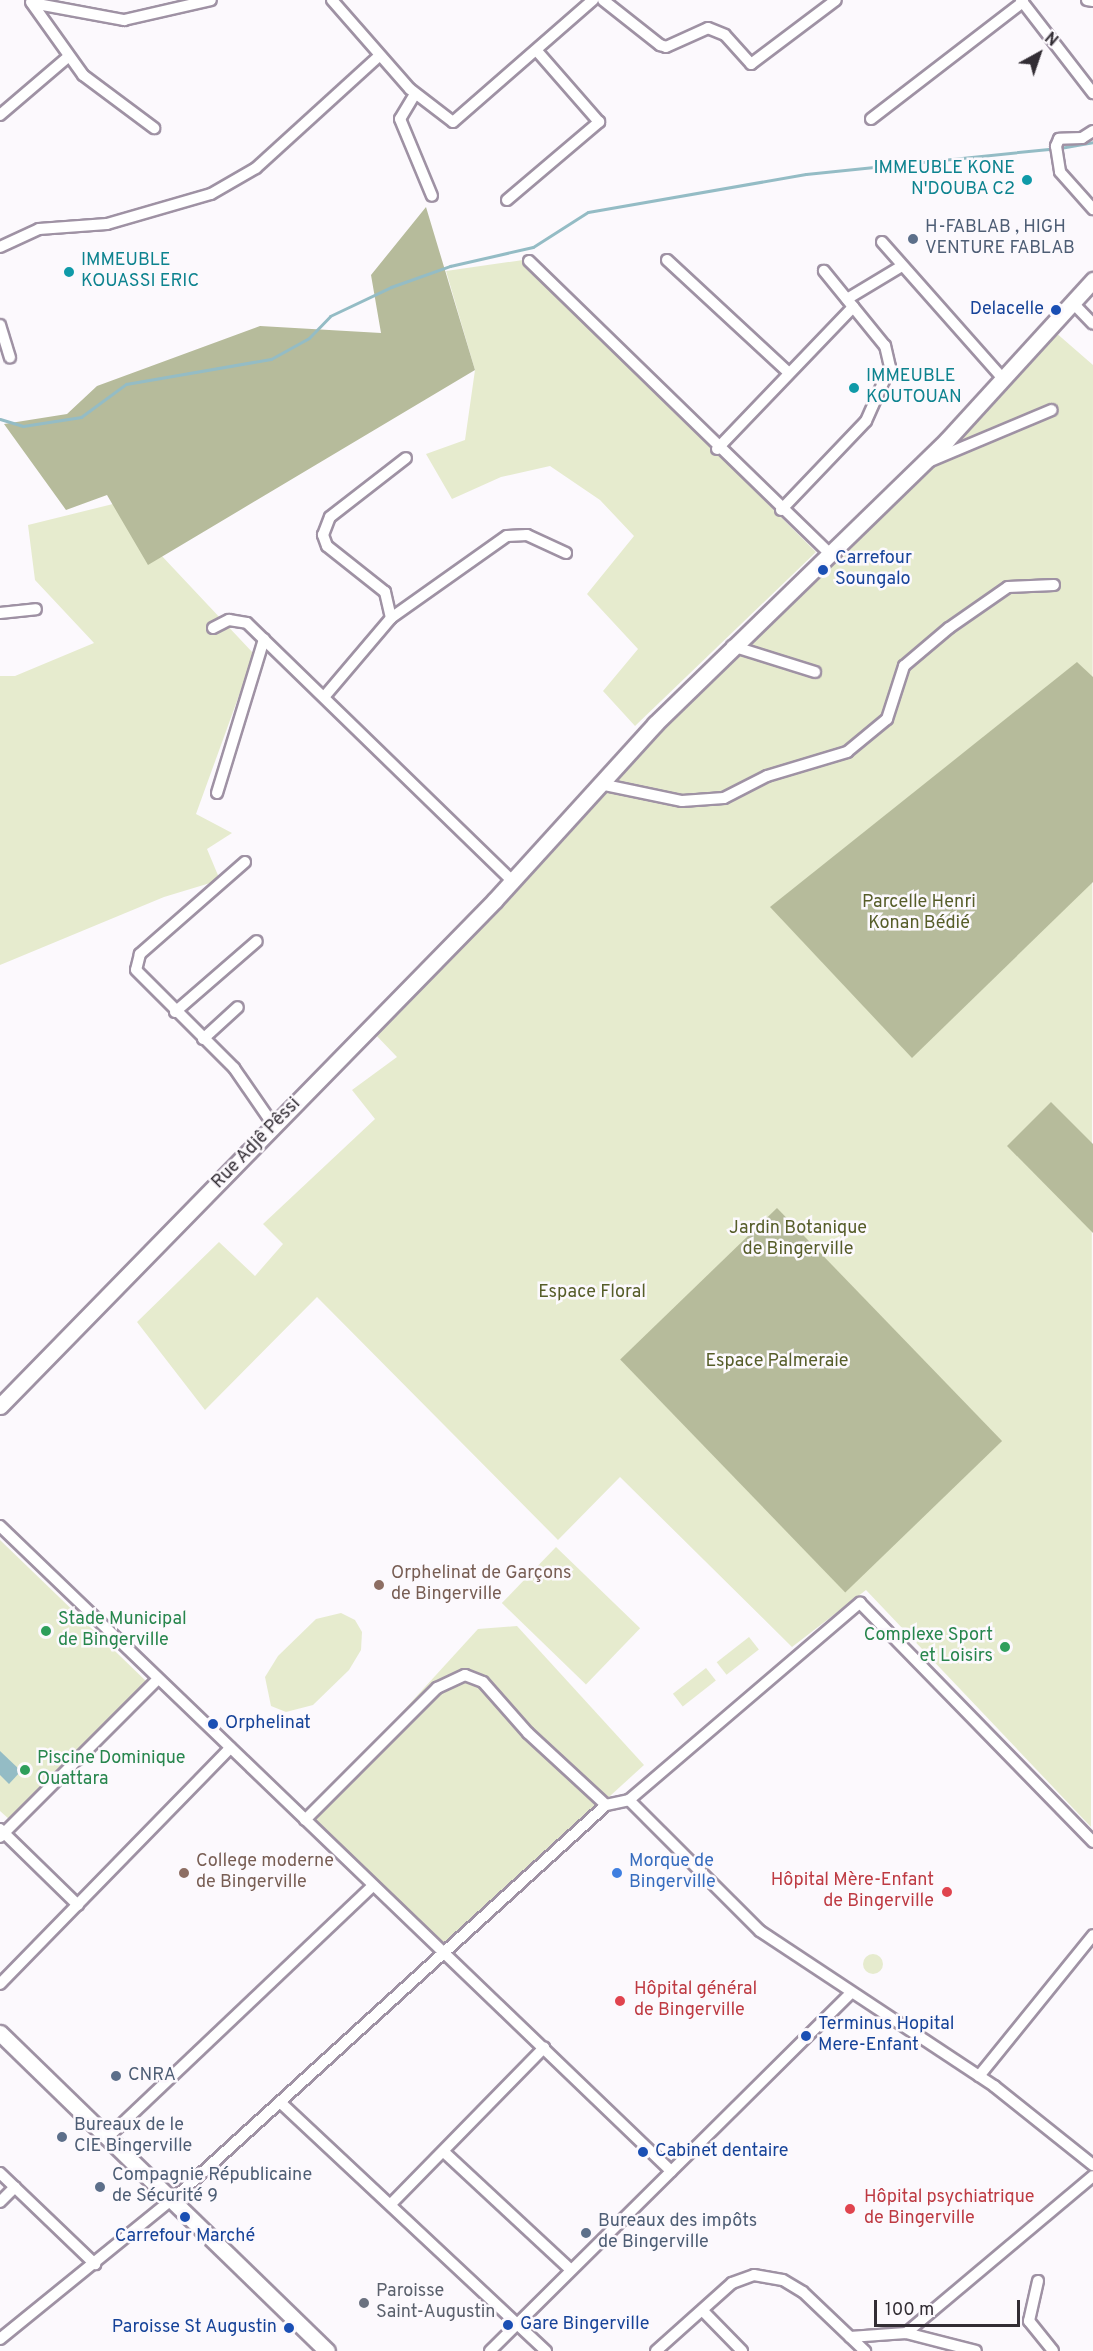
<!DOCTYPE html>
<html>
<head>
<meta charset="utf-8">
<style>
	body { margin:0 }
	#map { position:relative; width:1093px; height:2351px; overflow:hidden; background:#fcf9fd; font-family:Overpass,sans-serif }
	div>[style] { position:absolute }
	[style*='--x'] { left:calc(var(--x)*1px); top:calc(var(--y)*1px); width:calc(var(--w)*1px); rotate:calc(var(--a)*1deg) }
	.green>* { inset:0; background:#e6ebce; transform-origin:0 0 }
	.round { border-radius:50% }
	.forest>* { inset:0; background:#b6bb9b; transform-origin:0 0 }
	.water>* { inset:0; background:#94bcc5 }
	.stream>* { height:3px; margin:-1.5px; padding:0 1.5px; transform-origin:1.5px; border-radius:1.5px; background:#94bcc5 }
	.roads { filter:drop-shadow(2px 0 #9f92a4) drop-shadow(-2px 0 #9f92a4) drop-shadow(0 2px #9f92a4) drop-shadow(0 -2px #9f92a4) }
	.street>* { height:10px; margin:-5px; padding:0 5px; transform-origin:5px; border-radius:5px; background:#fff }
	.secondary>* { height:15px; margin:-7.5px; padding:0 7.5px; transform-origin:7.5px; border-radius:7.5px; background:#fff }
	.dots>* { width:16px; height:16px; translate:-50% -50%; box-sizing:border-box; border:3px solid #fcf9fd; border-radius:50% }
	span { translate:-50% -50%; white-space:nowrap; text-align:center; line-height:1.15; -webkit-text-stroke:5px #fcf9fd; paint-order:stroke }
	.culture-label { font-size:18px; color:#0d838f }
	.right { translate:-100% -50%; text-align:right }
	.left { translate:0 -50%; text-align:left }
	.service-label { font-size:18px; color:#4e5e75 }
	.transit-label { font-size:18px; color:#164399 }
	.park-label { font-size:18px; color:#565d29 }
	.street-label { font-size:18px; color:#322d34 }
	.education-label { font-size:18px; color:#785e54 }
	.leisure-label { font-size:18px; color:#27864d }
	.shop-label { font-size:18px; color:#366cbe }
	.health-label { font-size:18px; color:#be3a42 }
	.worship-label { font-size:18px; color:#5b616d }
	.north { position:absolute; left:1009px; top:24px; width:60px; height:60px; -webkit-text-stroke:4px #fcf9fd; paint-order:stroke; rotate:40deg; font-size:16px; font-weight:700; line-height:24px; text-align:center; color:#322d34 }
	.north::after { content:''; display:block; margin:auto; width:21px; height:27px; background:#322d34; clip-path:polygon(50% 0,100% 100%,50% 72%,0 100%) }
	.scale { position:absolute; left:874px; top:2300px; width:146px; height:27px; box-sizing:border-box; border:3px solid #322d34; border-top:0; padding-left:8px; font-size:18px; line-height:21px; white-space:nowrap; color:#322d34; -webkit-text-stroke:4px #fcf9fd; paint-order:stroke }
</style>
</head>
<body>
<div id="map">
	<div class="green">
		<div style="clip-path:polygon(523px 260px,816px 552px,635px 726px,603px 691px,638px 649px,587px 594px,634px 536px,600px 500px,550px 466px,501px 477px,452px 499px,426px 454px,465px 440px,475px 370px,446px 271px)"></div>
		<div style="clip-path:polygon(1047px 325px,1093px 365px,1091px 1827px,866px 1590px,792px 1647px,620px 1477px,558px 1540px,317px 1297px,205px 1410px,137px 1322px,219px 1242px,255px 1276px,283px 1244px,263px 1224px,375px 1119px,352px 1090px,397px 1057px,372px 1031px,507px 882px)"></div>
		<div style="clip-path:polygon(113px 504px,254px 654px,196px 814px,232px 833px,207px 849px,220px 880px,164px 897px,0 965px,0 676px,15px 676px,94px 643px,35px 580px,28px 525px)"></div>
		<div style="clip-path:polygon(0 1540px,147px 1682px,10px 1820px,0 1811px)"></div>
		<div style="left:556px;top:1547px;width:117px;height:78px;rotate:44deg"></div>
		<div style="clip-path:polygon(341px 1613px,355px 1620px,362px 1632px,361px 1650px,349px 1670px,313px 1705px,286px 1712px,271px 1706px,265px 1677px,278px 1656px,316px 1619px)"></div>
		<div style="clip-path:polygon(517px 1626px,644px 1765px,441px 1950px,309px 1814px,478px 1629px)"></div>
		<div style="left:749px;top:1637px;width:16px;height:41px;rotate:52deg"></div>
		<div style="left:706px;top:1668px;width:16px;height:42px;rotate:52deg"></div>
		<div class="round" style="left:863px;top:1954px;width:20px;height:20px"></div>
	</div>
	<div class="forest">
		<div style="clip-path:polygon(426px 207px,475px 370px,148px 565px,107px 495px,66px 510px,4px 424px,67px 414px,97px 386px,260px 326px,381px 333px,371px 275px)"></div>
		<div style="clip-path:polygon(1077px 662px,1093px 677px,1093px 882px,912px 1058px,770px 907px)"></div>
		<div style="clip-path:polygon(1051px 1102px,1093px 1144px,1093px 1233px,1007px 1146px)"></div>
		<div style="left:777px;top:1208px;width:324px;height:218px;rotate:46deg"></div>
	</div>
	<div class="water">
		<div style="clip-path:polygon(0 1751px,21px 1771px,9px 1784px,0 1775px)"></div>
	</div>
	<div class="stream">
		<div style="--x:1060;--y:148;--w:34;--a:-10"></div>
		<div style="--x:0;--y:419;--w:24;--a:17"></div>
		<div style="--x:23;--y:426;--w:59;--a:-8.8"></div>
		<div style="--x:81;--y:417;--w:56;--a:-36.3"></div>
		<div style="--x:126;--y:384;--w:147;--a:-9.8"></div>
		<div style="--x:271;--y:359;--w:43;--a:-28.9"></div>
		<div style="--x:309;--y:338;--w:30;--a:-46"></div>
		<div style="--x:330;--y:316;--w:68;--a:-25.4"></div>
		<div style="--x:391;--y:287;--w:63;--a:-19.6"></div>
		<div style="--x:450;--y:266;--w:85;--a:-12.9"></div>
		<div style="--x:533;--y:247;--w:65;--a:-32.5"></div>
		<div style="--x:588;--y:212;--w:221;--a:-9.9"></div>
		<div style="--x:806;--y:174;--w:244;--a:-5.9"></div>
	</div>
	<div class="roads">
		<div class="street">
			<div style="--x:332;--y:0;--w:118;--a:48.8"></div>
			<div style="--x:410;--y:89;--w:54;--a:37.5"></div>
			<div style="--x:453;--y:122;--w:186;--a:-41.1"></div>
			<div style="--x:603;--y:0;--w:73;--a:38.3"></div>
			<div style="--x:660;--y:45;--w:6;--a:18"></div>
			<div style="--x:666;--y:47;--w:46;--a:-24.3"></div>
			<div style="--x:708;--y:28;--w:18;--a:22"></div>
			<div style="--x:725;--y:35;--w:39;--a:48"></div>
			<div style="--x:751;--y:64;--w:106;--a:-37"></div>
			<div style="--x:1021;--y:0;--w:118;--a:52.3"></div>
			<div style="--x:1087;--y:0;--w:6;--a:9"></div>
			<div style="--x:31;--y:2;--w:90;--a:54.5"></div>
			<div style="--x:83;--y:75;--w:89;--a:36.7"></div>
			<div style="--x:32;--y:3;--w:94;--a:10.5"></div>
			<div style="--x:124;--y:20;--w:89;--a:-12.9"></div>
			<div style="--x:415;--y:94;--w:29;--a:121"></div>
			<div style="--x:400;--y:119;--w:83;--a:67.4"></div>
			<div style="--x:0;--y:115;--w:89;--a:-40.5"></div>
			<div style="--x:871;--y:119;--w:192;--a:-37.6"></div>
			<div style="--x:1093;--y:131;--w:13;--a:148"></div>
			<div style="--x:1082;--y:138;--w:23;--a:178"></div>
			<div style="--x:1059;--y:139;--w:8;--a:113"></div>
			<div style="--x:1056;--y:146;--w:26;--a:81"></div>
			<div style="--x:1060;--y:172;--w:50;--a:48.3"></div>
			<div style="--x:507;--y:200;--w:121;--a:-40.3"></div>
			<div style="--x:599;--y:122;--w:94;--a:-131.1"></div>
			<div style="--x:882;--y:242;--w:183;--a:48.5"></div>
			<div style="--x:0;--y:247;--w:43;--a:-24.8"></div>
			<div style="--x:39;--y:229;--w:68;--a:-4.2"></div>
			<div style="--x:107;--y:224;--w:108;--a:-16.1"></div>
			<div style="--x:211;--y:194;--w:52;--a:-30"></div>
			<div style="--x:256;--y:168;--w:166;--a:-42.3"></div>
			<div style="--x:667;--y:260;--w:165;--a:42.8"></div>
			<div style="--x:529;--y:261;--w:420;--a:44.2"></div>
			<div style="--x:847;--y:299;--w:64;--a:-31"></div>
			<div style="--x:1072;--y:302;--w:30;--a:46"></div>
			<div style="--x:0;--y:325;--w:34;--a:73"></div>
			<div style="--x:717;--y:449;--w:197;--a:-46.2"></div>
			<div style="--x:928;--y:462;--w:134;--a:-22.8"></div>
			<div style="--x:781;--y:510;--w:123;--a:-46.3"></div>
			<div style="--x:866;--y:421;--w:59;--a:-66"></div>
			<div style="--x:890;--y:367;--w:22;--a:-103"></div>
			<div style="--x:885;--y:346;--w:97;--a:-129.1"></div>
			<div style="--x:0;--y:613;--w:36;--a:-6"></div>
			<div style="--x:391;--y:618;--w:27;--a:-103"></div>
			<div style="--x:385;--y:592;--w:74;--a:-141.6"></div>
			<div style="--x:327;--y:546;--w:12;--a:-110"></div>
			<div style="--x:323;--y:535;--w:19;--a:-69"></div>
			<div style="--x:330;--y:517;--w:96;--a:-37.8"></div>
			<div style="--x:213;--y:628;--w:18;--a:-27"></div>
			<div style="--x:229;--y:620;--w:18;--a:9"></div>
			<div style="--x:247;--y:623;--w:370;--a:44.2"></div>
			<div style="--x:732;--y:646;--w:87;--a:17.4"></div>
			<div style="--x:324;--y:697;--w:104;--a:-49.7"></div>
			<div style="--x:391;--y:618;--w:142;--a:-35.3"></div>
			<div style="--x:507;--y:536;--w:20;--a:-3"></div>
			<div style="--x:527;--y:535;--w:43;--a:24.8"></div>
			<div style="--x:600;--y:784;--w:84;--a:11.7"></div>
			<div style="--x:682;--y:801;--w:42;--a:-4.1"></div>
			<div style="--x:724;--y:798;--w:48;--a:-27.1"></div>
			<div style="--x:767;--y:776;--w:84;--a:-16.7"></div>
			<div style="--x:847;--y:752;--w:52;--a:-39.5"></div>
			<div style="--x:887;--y:719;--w:56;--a:-72.2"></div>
			<div style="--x:904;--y:666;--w:59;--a:-40.2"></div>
			<div style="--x:949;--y:628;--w:72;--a:-34.8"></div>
			<div style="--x:1008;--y:587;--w:46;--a:-2.5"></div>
			<div style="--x:217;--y:793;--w:161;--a:-73"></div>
			<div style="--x:245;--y:862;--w:140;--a:138.8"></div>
			<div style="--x:140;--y:954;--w:16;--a:104"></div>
			<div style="--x:136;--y:970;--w:139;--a:45"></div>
			<div style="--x:234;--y:1068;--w:70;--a:55.4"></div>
			<div style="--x:175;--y:1012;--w:108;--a:-40.9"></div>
			<div style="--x:203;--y:1039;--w:47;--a:-42.4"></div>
			<div style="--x:0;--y:1526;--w:931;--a:43.87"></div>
			<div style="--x:629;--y:1800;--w:185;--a:45"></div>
			<div style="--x:760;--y:1931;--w:281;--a:33.5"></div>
			<div style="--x:994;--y:2086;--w:127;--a:38.6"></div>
			<div style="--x:305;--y:1820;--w:187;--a:-45"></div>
			<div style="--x:437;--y:1688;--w:31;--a:-25"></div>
			<div style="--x:465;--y:1675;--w:19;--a:21"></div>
			<div style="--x:483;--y:1682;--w:68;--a:48.6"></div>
			<div style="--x:528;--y:1733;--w:106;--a:42.7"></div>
			<div style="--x:0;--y:1829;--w:109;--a:44.3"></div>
			<div style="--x:0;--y:1837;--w:223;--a:-45"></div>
			<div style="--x:0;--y:1984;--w:330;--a:-45.7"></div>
			<div style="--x:979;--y:2076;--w:181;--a:-51"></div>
			<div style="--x:281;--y:2103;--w:363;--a:43.1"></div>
			<div style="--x:107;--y:2138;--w:366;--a:-43.5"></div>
			<div style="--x:444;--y:2152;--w:173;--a:42.9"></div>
			<div style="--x:0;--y:2173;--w:132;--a:43.8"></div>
			<div style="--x:0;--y:2202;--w:21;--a:-45"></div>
			<div style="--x:391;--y:2204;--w:219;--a:-45.6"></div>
			<div style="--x:1038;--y:2281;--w:41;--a:102.7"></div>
			<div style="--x:1029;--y:2321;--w:38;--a:51"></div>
			<div style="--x:703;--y:2311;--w:56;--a:45.7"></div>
			<div style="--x:906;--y:2333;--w:72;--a:14.4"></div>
			<div style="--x:850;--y:2337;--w:56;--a:-4.1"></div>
			<div style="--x:906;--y:2333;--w:244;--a:-40"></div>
			<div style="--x:0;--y:2339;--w:233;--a:-39.1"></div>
			<div style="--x:181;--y:2192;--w:575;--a:-42.32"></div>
			<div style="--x:606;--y:1805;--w:24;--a:-12"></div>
			<div style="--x:629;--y:1800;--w:304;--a:-40.5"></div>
			<div style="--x:860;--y:1603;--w:334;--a:45.7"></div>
			<div style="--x:490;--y:2351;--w:508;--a:-44.76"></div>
			<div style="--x:656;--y:2351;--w:102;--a:-41.8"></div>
			<div style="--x:732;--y:2283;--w:23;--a:-20"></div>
			<div style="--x:754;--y:2275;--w:29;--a:10"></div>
			<div style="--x:783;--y:2280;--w:23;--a:31"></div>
			<div style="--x:803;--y:2292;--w:86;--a:43.6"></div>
		</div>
		<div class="secondary">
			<div style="--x:0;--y:1406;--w:708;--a:-45.63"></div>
			<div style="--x:495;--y:900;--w:238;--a:-47.7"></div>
			<div style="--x:655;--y:724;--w:407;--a:-44.2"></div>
			<div style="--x:947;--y:440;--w:217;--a:-47.6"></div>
			<div style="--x:0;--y:2033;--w:456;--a:44.2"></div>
		</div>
	</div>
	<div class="dots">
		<div style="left:1027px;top:180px;background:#0f9aa8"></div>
		<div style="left:913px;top:239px;background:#5c6f8a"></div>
		<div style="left:69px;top:272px;background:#0f9aa8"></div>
		<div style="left:1056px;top:310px;background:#1a4fb4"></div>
		<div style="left:854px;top:388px;background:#0f9aa8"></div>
		<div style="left:823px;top:570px;background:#1a4fb4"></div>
		<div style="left:379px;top:1585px;background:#8d6e63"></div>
		<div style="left:46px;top:1631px;background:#2e9e5b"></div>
		<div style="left:1005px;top:1647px;background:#2e9e5b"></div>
		<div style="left:213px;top:1724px;background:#1a4fb4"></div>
		<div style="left:25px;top:1770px;background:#2e9e5b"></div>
		<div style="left:184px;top:1873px;background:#8d6e63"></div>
		<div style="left:617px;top:1873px;background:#3f7fe0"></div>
		<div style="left:947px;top:1892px;background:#e0444e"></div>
		<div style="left:620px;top:2001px;background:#e0444e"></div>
		<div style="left:806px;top:2036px;background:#1a4fb4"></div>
		<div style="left:116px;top:2076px;background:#5c6f8a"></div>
		<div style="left:62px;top:2137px;background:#5c6f8a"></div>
		<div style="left:643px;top:2152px;background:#1a4fb4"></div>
		<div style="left:100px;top:2187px;background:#5c6f8a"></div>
		<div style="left:850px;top:2209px;background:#e0444e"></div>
		<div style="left:185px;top:2217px;background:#1a4fb4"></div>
		<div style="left:586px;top:2233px;background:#5c6f8a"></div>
		<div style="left:364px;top:2303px;background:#6b7280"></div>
		<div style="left:508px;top:2325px;background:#1a4fb4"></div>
		<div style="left:289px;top:2328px;background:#1a4fb4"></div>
	</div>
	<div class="culture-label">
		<span class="right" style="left:1015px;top:180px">IMMEUBLE KONE<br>N'DOUBA C2</span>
		<span class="left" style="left:81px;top:272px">IMMEUBLE<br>KOUASSI ERIC</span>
		<span class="left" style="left:866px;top:388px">IMMEUBLE<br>KOUTOUAN</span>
	</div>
	<div class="service-label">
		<span class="left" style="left:925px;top:239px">H-FABLAB , HIGH<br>VENTURE FABLAB</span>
		<span class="left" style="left:128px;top:2076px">CNRA</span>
		<span class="left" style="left:74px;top:2137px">Bureaux de le<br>CIE Bingerville</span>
		<span class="left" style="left:112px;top:2187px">Compagnie Républicaine<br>de Sécurité 9</span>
		<span class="left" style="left:598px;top:2233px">Bureaux des impôts<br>de Bingerville</span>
	</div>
	<div class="transit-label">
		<span class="right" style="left:1044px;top:310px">Delacelle</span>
		<span class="left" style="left:835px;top:570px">Carrefour<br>Soungalo</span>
		<span class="left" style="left:225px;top:1724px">Orphelinat</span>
		<span class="left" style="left:818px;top:2036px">Terminus Hopital<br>Mere-Enfant</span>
		<span class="left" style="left:655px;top:2152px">Cabinet dentaire</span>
		<span style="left:185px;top:2237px">Carrefour Marché</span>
		<span class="left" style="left:520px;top:2325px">Gare Bingerville</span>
		<span class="right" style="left:277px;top:2328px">Paroisse St Augustin</span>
	</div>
	<div class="park-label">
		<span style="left:919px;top:914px">Parcelle Henri<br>Konan Bédié</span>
		<span style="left:798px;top:1240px">Jardin Botanique<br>de Bingerville</span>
		<span style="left:592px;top:1293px">Espace Floral</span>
		<span style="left:777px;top:1362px">Espace Palmeraie</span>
	</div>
	<div class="street-label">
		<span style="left:257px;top:1144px;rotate:-46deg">Rue Adjê Pêssi</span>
	</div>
	<div class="education-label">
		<span class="left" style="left:391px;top:1585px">Orphelinat de Garçons<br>de Bingerville</span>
		<span class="left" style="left:196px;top:1873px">College moderne<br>de Bingerville</span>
	</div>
	<div class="leisure-label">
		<span class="left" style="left:58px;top:1631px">Stade Municipal<br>de Bingerville</span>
		<span class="right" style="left:993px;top:1647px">Complexe Sport<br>et Loisirs</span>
		<span class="left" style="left:37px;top:1770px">Piscine Dominique<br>Ouattara</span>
	</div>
	<div class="shop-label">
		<span class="left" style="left:629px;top:1873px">Morque de<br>Bingerville</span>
	</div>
	<div class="health-label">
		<span class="right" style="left:934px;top:1892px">Hôpital Mère-Enfant<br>de Bingerville</span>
		<span class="left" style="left:634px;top:2001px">Hôpital général<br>de Bingerville</span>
		<span class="left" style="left:864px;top:2209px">Hôpital psychiatrique<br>de Bingerville</span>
	</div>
	<div class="worship-label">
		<span class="left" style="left:376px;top:2303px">Paroisse<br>Saint-Augustin</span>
	</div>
	<div class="north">N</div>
	<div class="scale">100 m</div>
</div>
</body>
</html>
